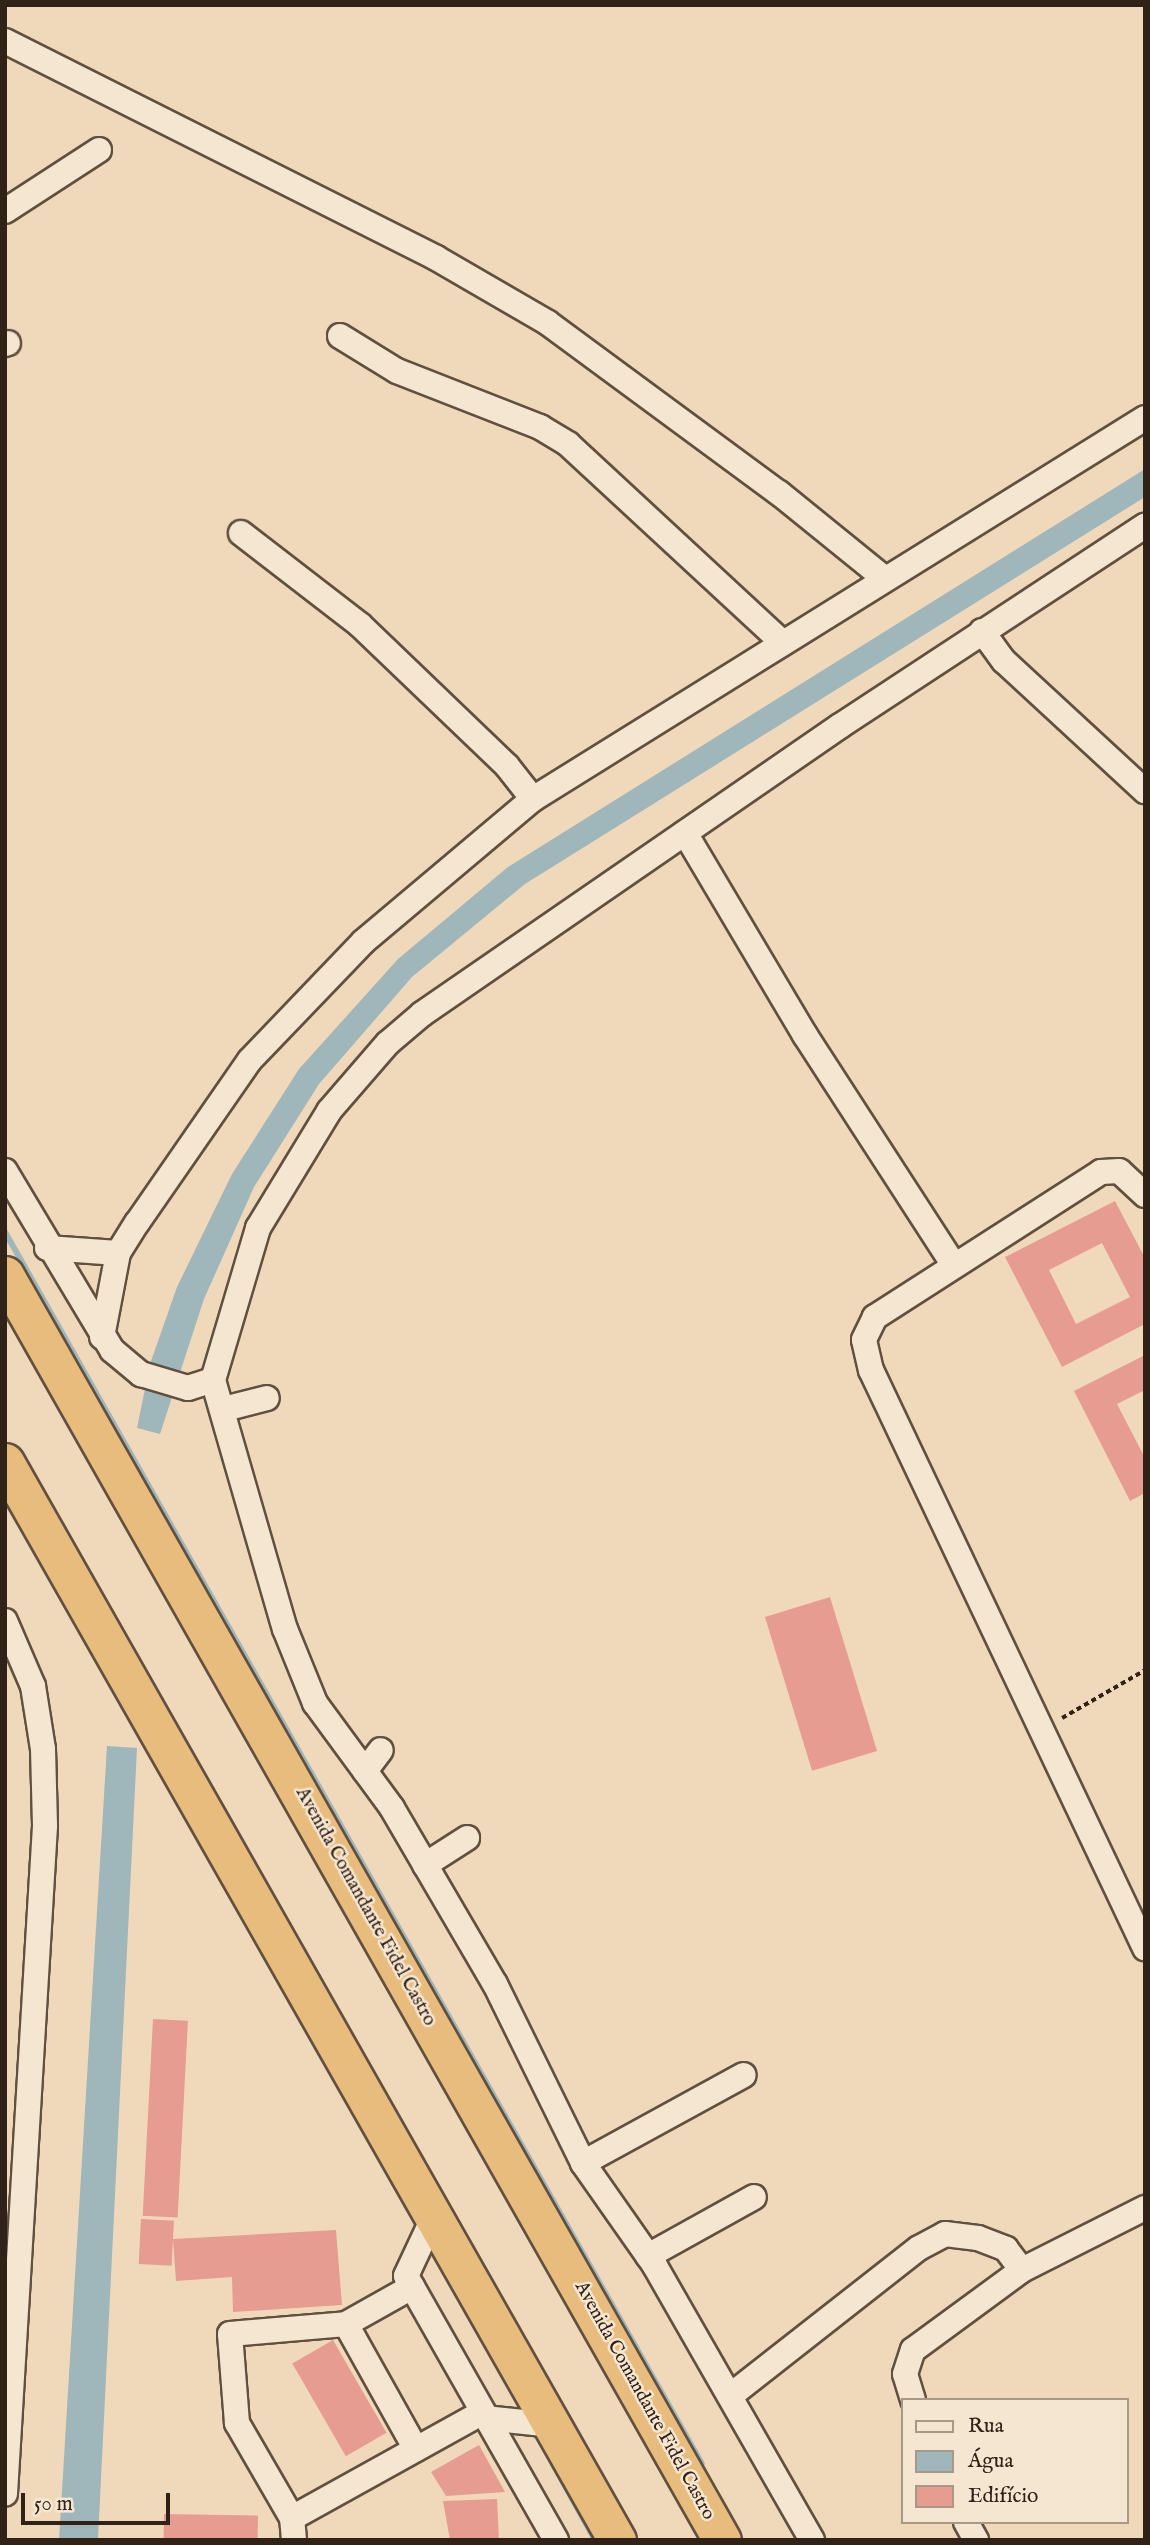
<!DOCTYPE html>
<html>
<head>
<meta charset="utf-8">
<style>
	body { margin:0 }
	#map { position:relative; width:1150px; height:2545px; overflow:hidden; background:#f0d9ba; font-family:"IM FELL English",serif }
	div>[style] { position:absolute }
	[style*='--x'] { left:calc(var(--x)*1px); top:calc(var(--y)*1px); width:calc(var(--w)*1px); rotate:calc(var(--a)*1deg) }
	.water>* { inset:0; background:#9fb7bb }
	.stream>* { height:6px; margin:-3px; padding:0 3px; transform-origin:3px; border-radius:3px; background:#9fb7bb }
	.building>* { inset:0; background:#e79c91; transform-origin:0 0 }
	.path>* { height:3.5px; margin-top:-1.75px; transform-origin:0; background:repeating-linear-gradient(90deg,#312218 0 5px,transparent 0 8.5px) }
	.roads { filter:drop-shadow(2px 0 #615040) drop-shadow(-2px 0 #615040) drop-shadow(0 2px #615040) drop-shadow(0 -2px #615040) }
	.minor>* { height:24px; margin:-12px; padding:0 12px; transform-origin:12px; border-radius:12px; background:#f5e6d2 }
	.highway>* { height:37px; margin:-18.5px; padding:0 18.5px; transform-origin:18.5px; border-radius:18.5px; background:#e8bc7d }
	span { translate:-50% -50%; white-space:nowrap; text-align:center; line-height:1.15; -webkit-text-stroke:5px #f5e6d2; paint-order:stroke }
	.street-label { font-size:19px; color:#312218 }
	.frame { position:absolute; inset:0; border:7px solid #312218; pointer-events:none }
	.legend { position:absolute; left:901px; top:2398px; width:228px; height:126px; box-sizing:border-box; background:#f5e6d2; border:2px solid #a79888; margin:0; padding:9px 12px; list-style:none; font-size:21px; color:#312218 }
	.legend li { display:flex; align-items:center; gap:14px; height:35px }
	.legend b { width:35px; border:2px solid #a79888 }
	.scale { position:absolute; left:21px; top:2493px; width:149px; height:32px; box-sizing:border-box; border:4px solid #312218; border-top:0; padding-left:9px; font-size:21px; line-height:24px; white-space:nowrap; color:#312218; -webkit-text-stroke:5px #f5e6d2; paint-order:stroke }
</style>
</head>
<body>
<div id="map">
	<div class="water">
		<div style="clip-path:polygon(1145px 469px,1145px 497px,525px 884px,412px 977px,319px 1084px,254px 1187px,204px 1299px,160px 1434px,137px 1428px,150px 1364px,177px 1287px,232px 1174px,299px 1069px,398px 959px,508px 867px)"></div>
		<div style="clip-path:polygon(107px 1746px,137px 1748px,98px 2540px,59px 2540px)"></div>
	</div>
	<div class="stream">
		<div style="--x:5;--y:1232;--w:1415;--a:60.5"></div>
		<div style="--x:553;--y:2464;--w:87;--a:61.1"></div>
	</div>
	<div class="building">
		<div style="clip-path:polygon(evenodd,1115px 1201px,1145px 1258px,1145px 1324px,1062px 1367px,1005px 1257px,1115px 1201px,1102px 1243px,1130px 1297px,1076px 1324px,1049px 1270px,1102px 1243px)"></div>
		<div style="clip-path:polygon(1145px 1355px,1145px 1390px,1117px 1404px,1145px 1458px,1145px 1493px,1130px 1501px,1074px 1391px)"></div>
		<div style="left:830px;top:1597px;width:161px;height:68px;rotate:73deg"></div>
		<div style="left:153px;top:2019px;width:35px;height:197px;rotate:3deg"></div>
		<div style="left:141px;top:2219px;width:33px;height:45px;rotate:3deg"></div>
		<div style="clip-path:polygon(336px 2230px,342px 2305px,233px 2312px,232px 2277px,176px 2281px,173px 2239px)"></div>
		<div style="left:333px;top:2340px;width:107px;height:47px;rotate:60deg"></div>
		<div style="clip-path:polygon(479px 2445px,505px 2492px,446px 2496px,431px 2472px)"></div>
		<div style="clip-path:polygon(497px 2499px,499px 2540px,450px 2540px,443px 2501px)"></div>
		<div style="left:164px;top:2514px;width:94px;height:26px;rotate:1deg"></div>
	</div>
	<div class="path">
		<div style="--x:1062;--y:1718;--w:96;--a:-30"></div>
	</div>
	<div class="roads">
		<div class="minor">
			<div style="--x:5;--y:41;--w:483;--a:26.7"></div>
			<div style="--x:436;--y:258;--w:129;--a:30.1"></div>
			<div style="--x:548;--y:323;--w:287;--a:36.4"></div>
			<div style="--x:779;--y:493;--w:135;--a:39"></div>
			<div style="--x:5;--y:211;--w:112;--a:-33"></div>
			<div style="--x:340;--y:336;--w:67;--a:31.6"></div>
			<div style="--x:397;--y:371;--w:154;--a:21.4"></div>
			<div style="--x:540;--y:427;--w:33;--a:31"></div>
			<div style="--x:568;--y:444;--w:292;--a:42.8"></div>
			<div style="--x:5;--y:344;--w:3;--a:-18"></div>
			<div style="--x:241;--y:533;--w:150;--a:37.7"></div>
			<div style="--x:360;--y:625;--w:204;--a:43.8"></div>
			<div style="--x:507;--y:766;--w:42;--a:51.8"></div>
			<div style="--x:982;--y:631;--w:37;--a:54"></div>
			<div style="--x:1004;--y:661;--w:192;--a:42.7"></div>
			<div style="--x:685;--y:833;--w:235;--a:59.3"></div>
			<div style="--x:805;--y:1035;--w:274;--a:57.1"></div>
			<div style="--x:5;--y:1171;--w:209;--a:59.1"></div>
			<div style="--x:112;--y:1350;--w:38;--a:40"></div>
			<div style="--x:141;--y:1374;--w:49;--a:16.6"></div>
			<div style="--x:188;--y:1388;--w:26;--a:-18"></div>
			<div style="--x:213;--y:1380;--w:159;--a:-73.5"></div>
			<div style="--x:258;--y:1228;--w:137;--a:-58.7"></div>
			<div style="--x:329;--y:1111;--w:90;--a:-49.1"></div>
			<div style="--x:388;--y:1043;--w:45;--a:-40.5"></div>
			<div style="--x:422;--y:1014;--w:508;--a:-34.57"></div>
			<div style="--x:840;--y:726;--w:365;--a:-33.3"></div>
			<div style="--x:1145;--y:1195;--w:35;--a:-137"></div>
			<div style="--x:1119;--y:1171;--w:18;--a:177"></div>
			<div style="--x:1101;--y:1172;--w:269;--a:147.3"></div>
			<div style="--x:875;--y:1317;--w:25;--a:116"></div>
			<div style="--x:864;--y:1340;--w:31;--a:77"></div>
			<div style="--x:871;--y:1370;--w:640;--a:64.64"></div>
			<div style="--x:47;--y:1248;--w:71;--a:4"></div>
			<div style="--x:102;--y:1337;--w:86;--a:-79.2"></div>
			<div style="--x:118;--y:1253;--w:36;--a:-58"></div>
			<div style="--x:137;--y:1223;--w:198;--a:-55.3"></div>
			<div style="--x:250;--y:1060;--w:163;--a:-46.2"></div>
			<div style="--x:363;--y:942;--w:222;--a:-40.1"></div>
			<div style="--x:533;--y:799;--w:721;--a:-31.9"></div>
			<div style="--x:213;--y:1380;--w:259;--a:73.9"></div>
			<div style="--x:285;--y:1629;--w:80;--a:67.9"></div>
			<div style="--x:315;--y:1703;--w:130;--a:53.7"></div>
			<div style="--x:392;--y:1808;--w:204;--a:59.7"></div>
			<div style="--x:495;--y:1984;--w:199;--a:63.8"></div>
			<div style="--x:583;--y:2163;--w:126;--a:55"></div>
			<div style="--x:655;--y:2266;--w:316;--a:60.2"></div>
			<div style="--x:224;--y:1409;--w:44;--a:-14.3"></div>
			<div style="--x:5;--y:1621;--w:71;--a:66.7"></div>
			<div style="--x:33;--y:1686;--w:64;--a:81"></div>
			<div style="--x:43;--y:1749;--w:77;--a:88.5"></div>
			<div style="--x:45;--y:1826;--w:669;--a:93.43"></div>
			<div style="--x:365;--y:1771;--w:26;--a:-53"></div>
			<div style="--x:425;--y:1865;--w:50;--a:-32.7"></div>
			<div style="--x:583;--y:2163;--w:183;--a:-28.7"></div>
			<div style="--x:435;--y:2214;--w:68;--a:115.1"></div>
			<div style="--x:406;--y:2276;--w:304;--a:60.4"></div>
			<div style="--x:648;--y:2256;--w:121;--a:-29.1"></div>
			<div style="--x:346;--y:2324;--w:143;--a:60.8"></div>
			<div style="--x:730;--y:2396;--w:240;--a:-38.1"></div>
			<div style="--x:919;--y:2248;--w:30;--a:-28"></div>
			<div style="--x:945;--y:2234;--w:33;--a:7"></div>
			<div style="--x:978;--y:2238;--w:30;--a:21"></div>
			<div style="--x:1006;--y:2249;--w:26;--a:53"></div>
			<div style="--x:913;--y:2400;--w:27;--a:-107"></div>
			<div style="--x:905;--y:2374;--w:25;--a:-72"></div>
			<div style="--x:913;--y:2350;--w:135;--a:-36.3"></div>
			<div style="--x:1022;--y:2270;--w:138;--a:-26.8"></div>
			<div style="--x:486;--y:2418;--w:67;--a:6"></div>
			<div style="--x:292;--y:2518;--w:218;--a:-29"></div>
			<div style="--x:966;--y:2522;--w:21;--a:61"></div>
			<div style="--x:294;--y:2540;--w:22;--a:-95"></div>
			<div style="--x:292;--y:2518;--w:110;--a:-120.1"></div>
			<div style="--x:237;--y:2423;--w:89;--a:-94.5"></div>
			<div style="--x:230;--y:2334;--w:116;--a:-4.9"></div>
			<div style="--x:346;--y:2324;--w:76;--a:-29.3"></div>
		</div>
		<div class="highway">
			<div style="--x:5;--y:1275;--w:1454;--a:60.46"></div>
			<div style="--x:5;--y:1462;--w:1240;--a:60.42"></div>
		</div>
	</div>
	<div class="street-label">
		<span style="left:365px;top:1907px;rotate:61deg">Avenida Comandante Fidel Castro</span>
		<span style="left:644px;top:2401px;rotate:61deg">Avenida Comandante Fidel Castro</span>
	</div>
	<div class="frame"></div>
	<ul class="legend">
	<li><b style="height:9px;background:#f5e6d2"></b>Rua</li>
	<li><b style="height:19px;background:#9fb7bb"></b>Água</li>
	<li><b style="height:19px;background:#e79c91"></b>Edifício</li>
	</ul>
	<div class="scale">50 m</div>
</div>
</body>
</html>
